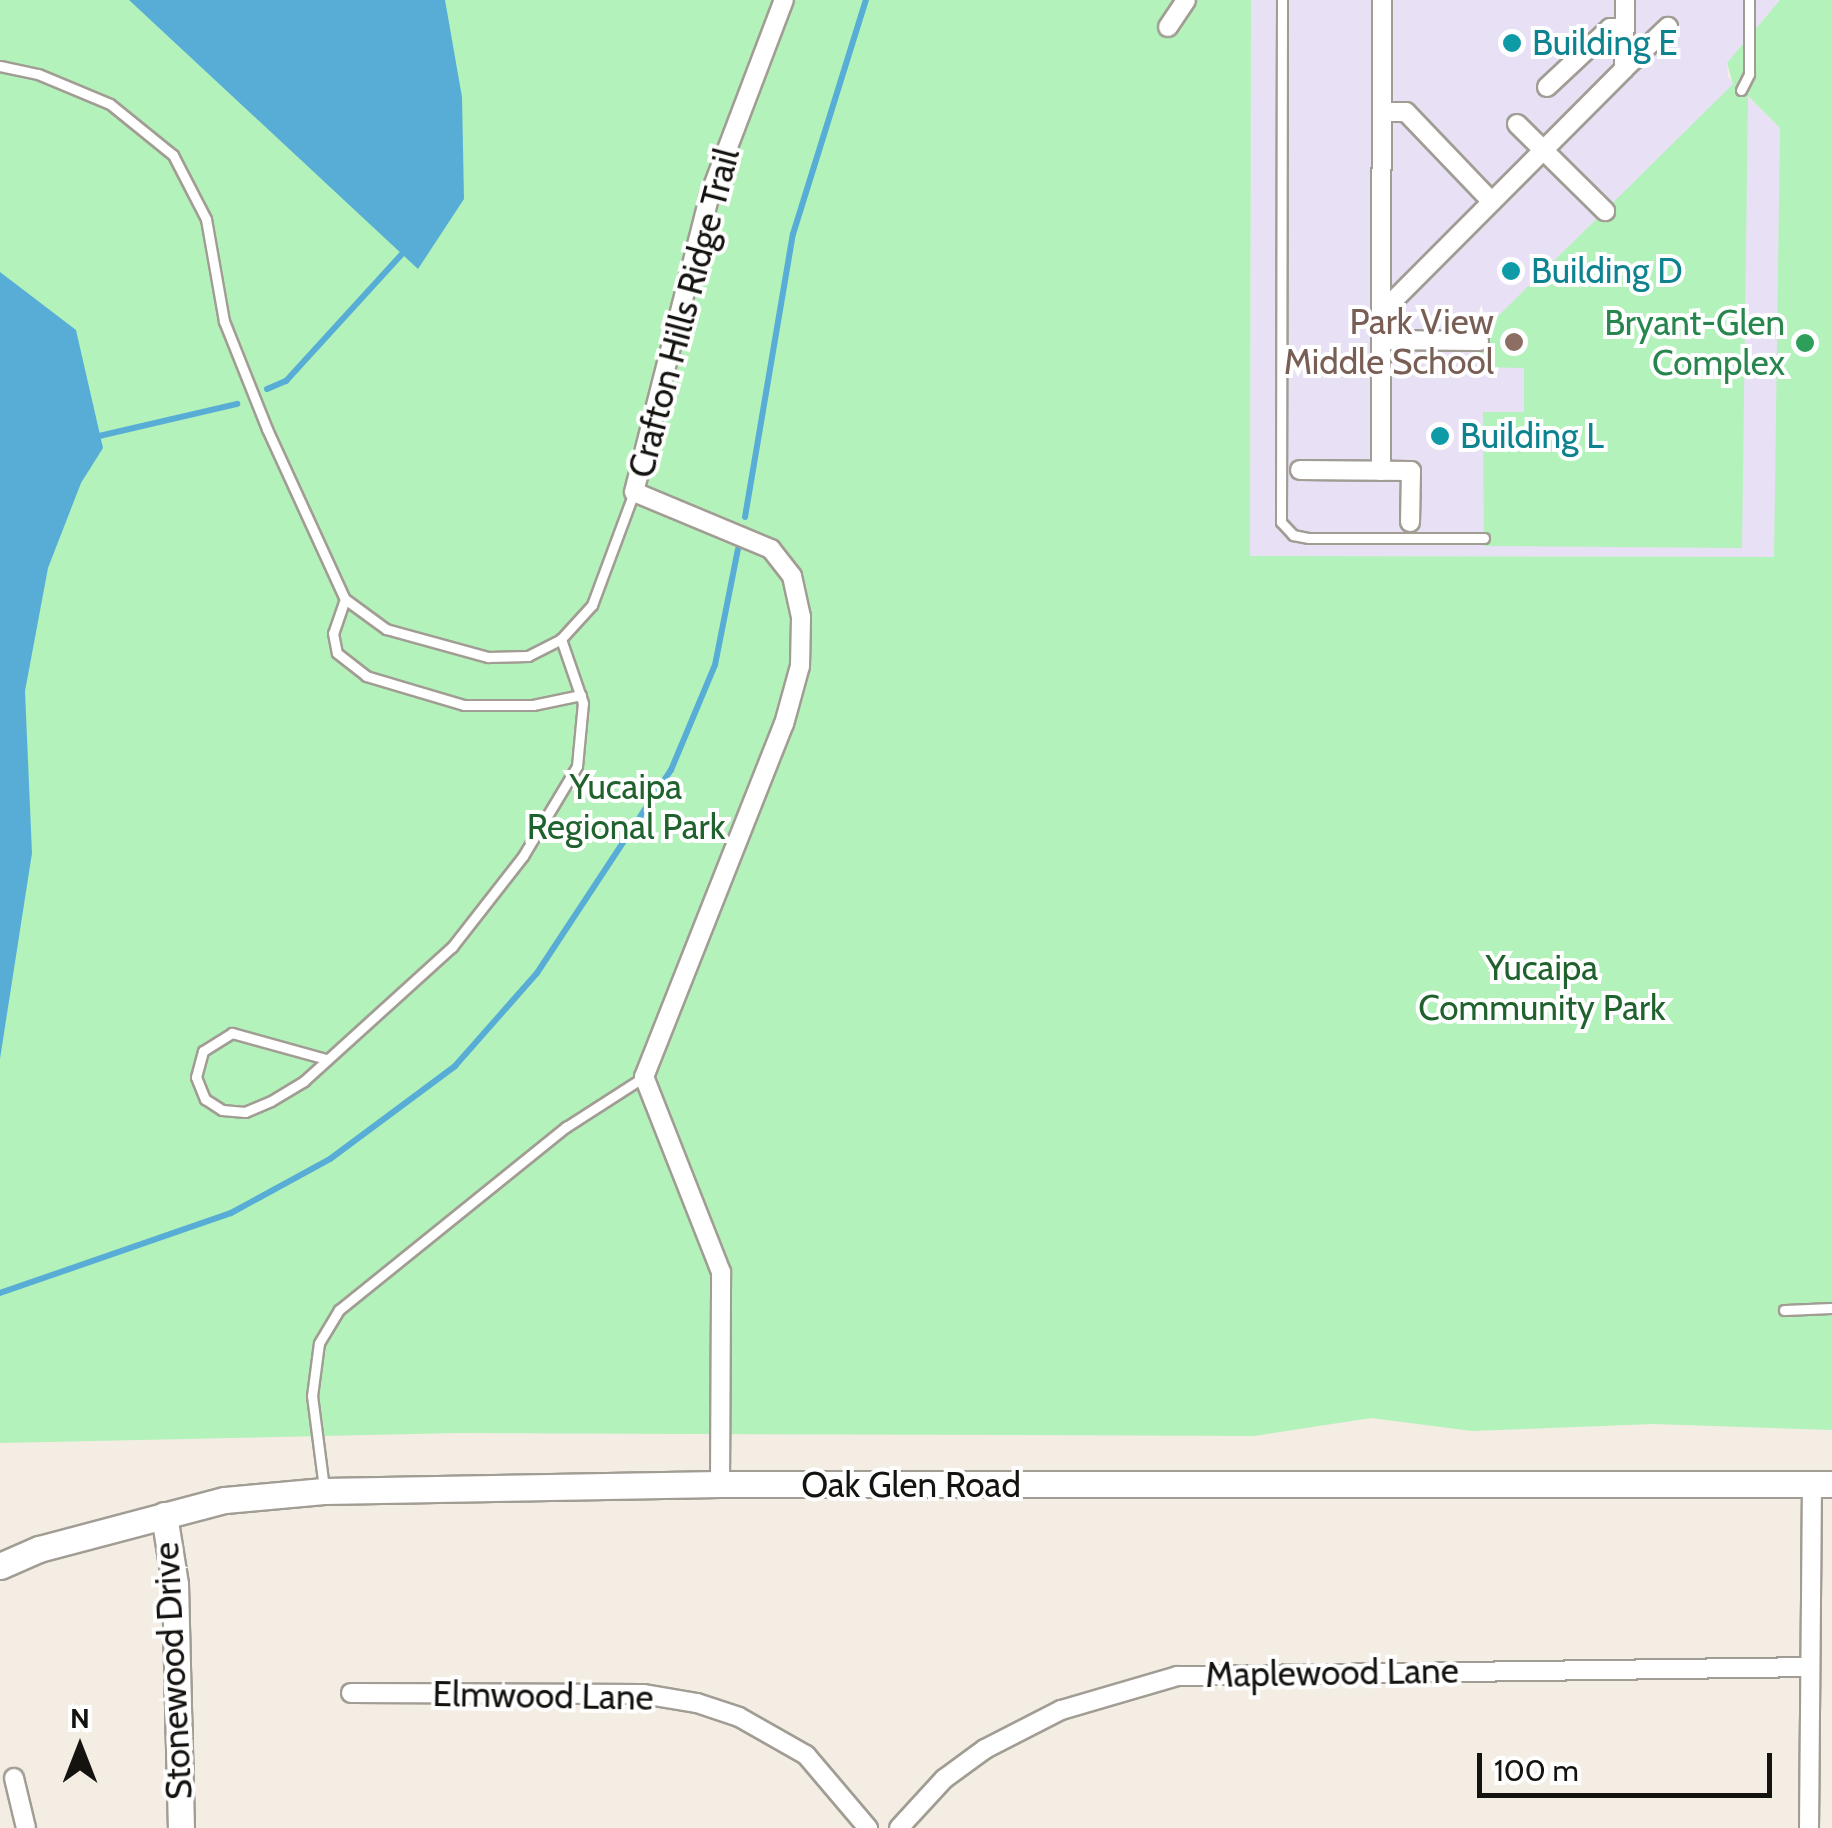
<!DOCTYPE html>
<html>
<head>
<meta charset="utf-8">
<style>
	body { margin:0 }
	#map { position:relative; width:1832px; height:1828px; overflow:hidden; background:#f3ede4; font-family:Cabin,sans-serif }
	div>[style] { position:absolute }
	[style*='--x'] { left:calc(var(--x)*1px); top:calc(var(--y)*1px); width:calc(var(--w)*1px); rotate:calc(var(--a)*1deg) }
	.education>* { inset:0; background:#e8e0f5 }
	.green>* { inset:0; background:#b3f2ba }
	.water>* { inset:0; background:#58add7 }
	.stream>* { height:6px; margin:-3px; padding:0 3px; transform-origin:3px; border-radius:3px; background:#58add7 }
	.roads { filter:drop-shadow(2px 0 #a29d94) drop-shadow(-2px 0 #a29d94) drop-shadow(0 2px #a29d94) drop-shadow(0 -2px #a29d94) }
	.lane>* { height:9px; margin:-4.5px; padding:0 4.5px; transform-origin:4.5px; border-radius:4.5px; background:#fff }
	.street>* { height:18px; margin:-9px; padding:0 9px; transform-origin:9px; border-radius:9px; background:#fff }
	.secondary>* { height:25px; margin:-12.5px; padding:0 12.5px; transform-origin:12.5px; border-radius:12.5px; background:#fff }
	.dots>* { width:28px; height:28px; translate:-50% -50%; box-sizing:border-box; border:5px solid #fff; border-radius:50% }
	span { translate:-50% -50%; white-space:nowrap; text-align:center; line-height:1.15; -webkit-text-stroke:8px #fff; paint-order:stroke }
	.culture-label { font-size:35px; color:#0d838f }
	.left { translate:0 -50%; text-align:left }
	.street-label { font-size:35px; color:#151310 }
	.education-label { font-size:35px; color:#785e54 }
	.right { translate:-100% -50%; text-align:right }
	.leisure-label { font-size:35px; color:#27864d }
	.park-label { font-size:35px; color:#20622e }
	.north { position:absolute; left:30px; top:1698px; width:100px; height:100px; -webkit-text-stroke:8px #fff; paint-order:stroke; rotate:0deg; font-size:28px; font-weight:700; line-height:40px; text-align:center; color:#151310 }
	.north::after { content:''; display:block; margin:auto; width:35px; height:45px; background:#151310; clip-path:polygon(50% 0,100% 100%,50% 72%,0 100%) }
	.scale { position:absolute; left:1477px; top:1753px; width:295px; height:45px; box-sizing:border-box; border:5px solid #151310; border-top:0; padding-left:12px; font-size:30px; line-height:35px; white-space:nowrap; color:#151310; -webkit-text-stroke:8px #fff; paint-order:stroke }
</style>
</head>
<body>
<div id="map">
	<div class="education">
		<div style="clip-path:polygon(1251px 0,1780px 0,1727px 63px,1728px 77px,1780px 128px,1775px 557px,1250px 556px)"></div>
	</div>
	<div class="green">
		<div style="clip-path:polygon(0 0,1251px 0,1250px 556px,1774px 557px,1780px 128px,1748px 96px,1742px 548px,1484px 546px,1483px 412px,1524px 412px,1524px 368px,1479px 367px,1479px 335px,1733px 84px,1727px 63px,1780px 0,1832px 0,1832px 1430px,1653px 1424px,1472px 1431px,1371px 1418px,1254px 1436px,459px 1433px,0 1443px)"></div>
	</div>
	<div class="water">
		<div style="clip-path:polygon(129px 0,445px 0,462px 97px,464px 199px,418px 269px)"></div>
		<div style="clip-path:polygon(0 272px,76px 330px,103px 448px,81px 483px,48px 568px,25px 691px,32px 853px,0 1059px)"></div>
	</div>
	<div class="stream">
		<div style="--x:267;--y:389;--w:21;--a:-23"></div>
		<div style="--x:286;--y:381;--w:172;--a:-47.6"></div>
		<div style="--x:99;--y:436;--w:142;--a:-13.1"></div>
		<div style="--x:745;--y:517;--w:287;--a:-80.4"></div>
		<div style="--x:793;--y:234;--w:245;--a:-72.7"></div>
		<div style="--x:0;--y:1293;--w:244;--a:-19.1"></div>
		<div style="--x:231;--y:1213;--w:113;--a:-28.6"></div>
		<div style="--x:330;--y:1159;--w:156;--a:-36.6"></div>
		<div style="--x:455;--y:1066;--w:124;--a:-48.6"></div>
		<div style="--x:537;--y:973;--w:243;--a:-56.6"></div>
		<div style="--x:671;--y:770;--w:114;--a:-67.3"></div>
		<div style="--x:715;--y:665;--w:118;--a:-78.8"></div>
	</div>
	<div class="roads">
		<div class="lane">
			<div style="--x:1282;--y:0;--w:522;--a:90.11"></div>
			<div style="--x:1281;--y:522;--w:18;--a:47"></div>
			<div style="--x:1293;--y:535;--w:16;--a:11"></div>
			<div style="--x:1309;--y:538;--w:175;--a:0"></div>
			<div style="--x:0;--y:66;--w:39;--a:12"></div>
			<div style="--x:38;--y:74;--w:78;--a:22.6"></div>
			<div style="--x:110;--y:104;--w:81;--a:39"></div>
			<div style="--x:173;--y:155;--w:72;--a:62.7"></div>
			<div style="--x:206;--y:219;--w:104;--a:80"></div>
			<div style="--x:224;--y:321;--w:116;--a:68.3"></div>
			<div style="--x:267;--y:429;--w:187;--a:65.4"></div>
			<div style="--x:345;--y:599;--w:51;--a:36.2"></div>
			<div style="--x:386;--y:629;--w:106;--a:15.4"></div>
			<div style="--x:488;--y:657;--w:40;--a:-1.4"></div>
			<div style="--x:528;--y:656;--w:37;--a:-27"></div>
			<div style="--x:561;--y:639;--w:46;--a:-47.6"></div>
			<div style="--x:592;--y:605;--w:121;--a:-69.6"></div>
			<div style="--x:1741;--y:90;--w:18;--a:-63"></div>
			<div style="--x:1749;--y:74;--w:74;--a:-90"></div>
			<div style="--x:345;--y:599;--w:36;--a:109"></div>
			<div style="--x:333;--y:633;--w:20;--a:79"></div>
			<div style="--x:337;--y:653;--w:37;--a:38"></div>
			<div style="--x:366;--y:676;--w:102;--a:16.5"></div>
			<div style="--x:464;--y:705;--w:69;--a:0"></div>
			<div style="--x:533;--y:705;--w:49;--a:-11.8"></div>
			<div style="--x:326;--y:1059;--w:98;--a:-164.5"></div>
			<div style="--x:232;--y:1033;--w:34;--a:148"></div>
			<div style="--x:203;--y:1051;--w:27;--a:105"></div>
			<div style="--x:196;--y:1077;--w:24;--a:68"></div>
			<div style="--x:205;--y:1099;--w:20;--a:33"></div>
			<div style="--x:222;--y:1110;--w:23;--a:5"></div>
			<div style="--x:245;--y:1112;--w:28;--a:-23"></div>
			<div style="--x:271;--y:1101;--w:39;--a:-31"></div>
			<div style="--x:304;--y:1081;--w:200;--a:-42.2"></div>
			<div style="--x:452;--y:947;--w:115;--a:-52"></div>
			<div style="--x:523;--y:856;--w:105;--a:-59"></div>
			<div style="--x:577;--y:766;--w:63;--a:-84.6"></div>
			<div style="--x:583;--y:703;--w:68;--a:-109"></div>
			<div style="--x:1784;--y:1310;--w:48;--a:-2.4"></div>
			<div style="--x:324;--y:1488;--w:93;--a:-97.4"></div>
			<div style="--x:312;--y:1396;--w:53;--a:-82.5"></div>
			<div style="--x:319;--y:1343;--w:39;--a:-59"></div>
			<div style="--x:339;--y:1310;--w:292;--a:-38.9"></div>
			<div style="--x:566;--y:1127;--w:93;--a:-32.7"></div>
		</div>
		<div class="street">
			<div style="--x:1168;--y:27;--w:32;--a:-56"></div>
			<div style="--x:1624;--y:69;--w:61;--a:-43.7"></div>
			<div style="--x:1547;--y:87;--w:86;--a:-43.1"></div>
			<div style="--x:1610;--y:28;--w:15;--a:0"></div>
			<div style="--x:1382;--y:112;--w:24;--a:0"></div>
			<div style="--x:1406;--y:112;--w:124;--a:46.3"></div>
			<div style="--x:1517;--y:124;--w:124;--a:44.7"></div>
			<div style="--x:1382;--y:312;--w:343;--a:-45.1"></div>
			<div style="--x:1624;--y:69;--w:69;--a:-89.2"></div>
			<div style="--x:1382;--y:340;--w:97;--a:0.6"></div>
			<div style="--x:1300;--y:470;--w:111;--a:0.5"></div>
			<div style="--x:1411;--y:471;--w:51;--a:91.1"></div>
			<div style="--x:1381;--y:471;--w:471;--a:-89.9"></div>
			<div style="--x:720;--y:1484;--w:212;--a:-89.7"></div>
			<div style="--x:721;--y:1272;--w:210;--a:-111.5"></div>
			<div style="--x:644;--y:1077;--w:380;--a:-68.4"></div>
			<div style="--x:784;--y:724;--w:60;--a:-74.6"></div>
			<div style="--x:800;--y:666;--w:49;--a:-88.8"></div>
			<div style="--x:801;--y:617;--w:42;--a:-102.4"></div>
			<div style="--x:792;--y:576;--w:34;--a:-128"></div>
			<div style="--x:771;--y:549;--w:148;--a:-157.4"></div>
			<div style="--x:634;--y:492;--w:304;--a:-75.7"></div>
			<div style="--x:709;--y:197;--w:211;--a:-69.2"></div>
			<div style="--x:351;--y:1693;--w:292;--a:0.2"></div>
			<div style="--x:643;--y:1694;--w:55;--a:9.5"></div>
			<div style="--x:697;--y:1703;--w:44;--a:18.4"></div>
			<div style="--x:739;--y:1717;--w:77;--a:29.6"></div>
			<div style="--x:806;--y:1755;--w:96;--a:49.7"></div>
			<div style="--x:14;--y:1778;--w:51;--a:76.5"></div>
			<div style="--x:899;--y:1828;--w:67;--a:-47.4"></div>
			<div style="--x:944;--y:1779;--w:51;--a:-36.2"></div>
			<div style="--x:985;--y:1749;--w:85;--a:-27.2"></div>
			<div style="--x:1061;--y:1710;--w:121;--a:-16.3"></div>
			<div style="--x:1177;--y:1676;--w:633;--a:-0.81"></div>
			<div style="--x:1809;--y:1828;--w:343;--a:-89.5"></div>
		</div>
		<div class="secondary">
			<div style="--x:164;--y:1515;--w:70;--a:80.9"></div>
			<div style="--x:175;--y:1584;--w:244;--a:88.6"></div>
			<div style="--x:0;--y:1566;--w:43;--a:-23.6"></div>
			<div style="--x:39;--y:1549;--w:192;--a:-14.8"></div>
			<div style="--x:225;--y:1500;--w:99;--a:-5.2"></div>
			<div style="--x:324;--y:1491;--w:396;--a:-1"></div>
			<div style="--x:720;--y:1484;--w:1112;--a:0"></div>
		</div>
	</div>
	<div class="dots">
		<div style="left:1512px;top:43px;background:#0f9aa8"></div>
		<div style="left:1511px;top:271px;background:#0f9aa8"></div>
		<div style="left:1514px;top:342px;background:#8d6e63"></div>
		<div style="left:1805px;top:343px;background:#2e9e5b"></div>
		<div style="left:1440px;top:436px;background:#0f9aa8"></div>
	</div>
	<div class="culture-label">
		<span class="left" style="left:1532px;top:43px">Building E</span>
		<span class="left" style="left:1531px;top:271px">Building D</span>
		<span class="left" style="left:1460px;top:436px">Building L</span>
	</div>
	<div class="street-label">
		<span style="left:684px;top:313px;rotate:-75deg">Crafton Hills Ridge Trail</span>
		<span style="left:911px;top:1485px">Oak Glen Road</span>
		<span style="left:173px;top:1671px;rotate:-93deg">Stonewood Drive</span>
		<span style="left:1332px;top:1673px;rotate:-1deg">Maplewood Lane</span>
		<span style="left:543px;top:1696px;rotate:1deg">Elmwood Lane</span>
	</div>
	<div class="education-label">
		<span class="right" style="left:1494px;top:342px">Park View<br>Middle School</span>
	</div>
	<div class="leisure-label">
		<span class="right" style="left:1785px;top:343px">Bryant-Glen<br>Complex</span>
	</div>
	<div class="park-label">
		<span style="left:626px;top:807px">Yucaipa<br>Regional Park</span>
		<span style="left:1542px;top:988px">Yucaipa<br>Community Park</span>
	</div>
	<div class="north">N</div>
	<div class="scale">100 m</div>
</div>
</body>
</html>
